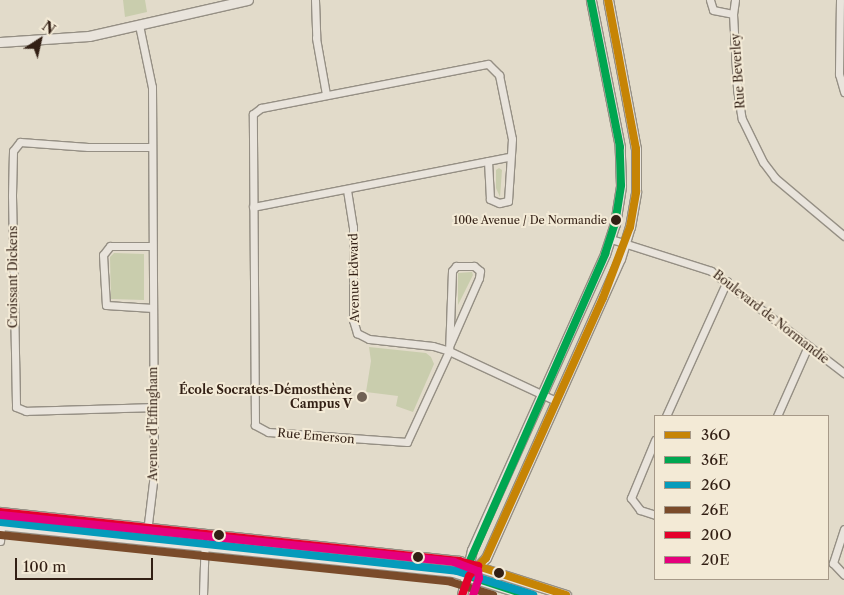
<!DOCTYPE html>
<html>
<head>
<meta charset="utf-8">
<style>
	body { margin:0 }
	#map { position:relative; width:844px; height:595px; overflow:hidden; background:#e2dbca; font-family:"Libre Caslon Text",serif }
	div>[style] { position:absolute }
	[style*='--x'] { left:calc(var(--x)*1px); top:calc(var(--y)*1px); width:calc(var(--w)*1px); rotate:calc(var(--a)*1deg) }
	.green>* { inset:0; background:#c9cdad }
	.roads { filter:drop-shadow(1px 0 #958f84) drop-shadow(-1px 0 #958f84) drop-shadow(0 1px #958f84) drop-shadow(0 -1px #958f84) }
	.minor>* { height:7px; margin:-3.5px; padding:0 3.5px; transform-origin:3.5px; border-radius:3.5px; background:#e9e4dc }
	.tertiary>* { height:9px; margin:-4.5px; padding:0 4.5px; transform-origin:4.5px; border-radius:4.5px; background:#e9e4dc }
	.bus-1>* { height:8px; margin:-4px; padding:0 4px; transform-origin:4px; border-radius:4px; background:#c68405 }
	.bus-2>* { height:8px; margin:-4px; padding:0 4px; transform-origin:4px; border-radius:4px; background:#00a651 }
	.bus-3>* { height:8px; margin:-4px; padding:0 4px; transform-origin:4px; border-radius:4px; background:#059bbb }
	.bus-4>* { height:8px; margin:-4px; padding:0 4px; transform-origin:4px; border-radius:4px; background:#7a4b2a }
	.bus-5>* { height:8px; margin:-4px; padding:0 4px; transform-origin:4px; border-radius:4px; background:#e4002b }
	.bus-6>* { height:8px; margin:-4px; padding:0 4px; transform-origin:4px; border-radius:4px; background:#e5007d }
	.dots>* { width:14px; height:14px; translate:-50% -50%; box-sizing:border-box; border:2px solid #f3ead6; border-radius:50% }
	span { translate:-50% -50%; white-space:nowrap; text-align:center; line-height:1.15; -webkit-text-stroke:4px #f3ead6; paint-order:stroke }
	.bus-label { font-size:11px; color:#321f14 }
	.right { translate:-100% -50%; text-align:right }
	.street-label { font-size:12px; color:#321f14 }
	.poi-label { font-size:12px; color:#321f14; font-weight:700 }
	.legend { position:absolute; left:654px; top:415px; width:175px; height:165px; box-sizing:border-box; background:#f3ead6; border:1px solid #a69988; margin:0; padding:6px 9px; list-style:none; font-size:15px; color:#321f14 }
	.legend li { display:flex; align-items:center; gap:10px; height:25px }
	.legend b { width:25px; border:1px solid #a69988 }
	.north { position:absolute; left:15px; top:15px; width:50px; height:50px; -webkit-text-stroke:4px #f3ead6; paint-order:stroke; rotate:35deg; font-size:14px; font-weight:700; line-height:20px; text-align:center; color:#321f14 }
	.north::after { content:''; display:block; margin:auto; width:18px; height:22px; background:#321f14; clip-path:polygon(50% 0,100% 100%,50% 72%,0 100%) }
	.scale { position:absolute; left:15px; top:558px; width:138px; height:22px; box-sizing:border-box; border:2px solid #321f14; border-top:0; padding-left:6px; font-size:15px; line-height:18px; white-space:nowrap; color:#321f14; -webkit-text-stroke:4px #f3ead6; paint-order:stroke }
</style>
</head>
<body>
<div id="map">
	<div class="green">
		<div style="clip-path:polygon(123px 0,145px 0,147px 12px,125px 17px)"></div>
		<div style="clip-path:polygon(499px 168px,502px 170px,500px 197px,496px 188px,496px 170px)"></div>
		<div style="clip-path:polygon(114px 253px,144px 254px,144px 300px,111px 299px,110px 257px)"></div>
		<div style="clip-path:polygon(472px 272px,473px 275px,458px 305px,458px 273px)"></div>
		<div style="clip-path:polygon(369px 347px,426px 353px,431px 357px,434px 364px,413px 412px,396px 406px,398px 396px,366px 392px,371px 361px)"></div>
	</div>
	<div class="roads">
		<div class="minor">
			<div style="--x:315;--y:0;--w:38;--a:88"></div>
			<div style="--x:316;--y:38;--w:57;--a:79.9"></div>
			<div style="--x:710;--y:0;--w:10;--a:73"></div>
			<div style="--x:713;--y:10;--w:20;--a:11"></div>
			<div style="--x:735;--y:0;--w:14;--a:98"></div>
			<div style="--x:733;--y:14;--w:75;--a:86.9"></div>
			<div style="--x:737;--y:89;--w:30;--a:81"></div>
			<div style="--x:742;--y:119;--w:48;--a:64"></div>
			<div style="--x:763;--y:162;--w:20;--a:53"></div>
			<div style="--x:775;--y:178;--w:90;--a:40"></div>
			<div style="--x:840;--y:0;--w:74;--a:90.8"></div>
			<div style="--x:839;--y:74;--w:19;--a:74"></div>
			<div style="--x:139;--y:25;--w:63;--a:78.2"></div>
			<div style="--x:152;--y:87;--w:387;--a:89.7"></div>
			<div style="--x:154;--y:474;--w:66;--a:96.9"></div>
			<div style="--x:152;--y:147;--w:64;--a:180"></div>
			<div style="--x:88;--y:147;--w:68;--a:-175.8"></div>
			<div style="--x:20;--y:142;--w:11;--a:128"></div>
			<div style="--x:13;--y:151;--w:45;--a:91.3"></div>
			<div style="--x:12;--y:196;--w:211;--a:88.9"></div>
			<div style="--x:16;--y:407;--w:11;--a:22"></div>
			<div style="--x:26;--y:411;--w:127;--a:-1.8"></div>
			<div style="--x:347;--y:190;--w:37;--a:81"></div>
			<div style="--x:353;--y:227;--w:93;--a:90"></div>
			<div style="--x:353;--y:320;--w:14;--a:73"></div>
			<div style="--x:357;--y:333;--w:13;--a:27"></div>
			<div style="--x:369;--y:339;--w:64;--a:6.2"></div>
			<div style="--x:433;--y:346;--w:17;--a:17"></div>
			<div style="--x:449;--y:351;--w:118;--a:25"></div>
			<div style="--x:253;--y:207;--w:261;--a:-11.1"></div>
			<div style="--x:611;--y:239;--w:105;--a:17.7"></div>
			<div style="--x:711;--y:271;--w:168;--a:37.5"></div>
			<div style="--x:152;--y:246;--w:42;--a:180"></div>
			<div style="--x:110;--y:246;--w:11;--a:128"></div>
			<div style="--x:103;--y:255;--w:50;--a:86.6"></div>
			<div style="--x:106;--y:305;--w:47;--a:3.7"></div>
			<div style="--x:450;--y:344;--w:72;--a:-66.3"></div>
			<div style="--x:479;--y:278;--w:7;--a:-82"></div>
			<div style="--x:480;--y:271;--w:8;--a:-140"></div>
			<div style="--x:474;--y:266;--w:18;--a:180"></div>
			<div style="--x:456;--y:266;--w:6;--a:129"></div>
			<div style="--x:452;--y:271;--w:80;--a:92.1"></div>
			<div style="--x:449;--y:351;--w:100;--a:114.8"></div>
			<div style="--x:407;--y:442;--w:139;--a:-175.9"></div>
			<div style="--x:268;--y:432;--w:15;--a:-152"></div>
			<div style="--x:255;--y:425;--w:311;--a:-90.4"></div>
			<div style="--x:253;--y:114;--w:10;--a:-37"></div>
			<div style="--x:261;--y:108;--w:231;--a:-11"></div>
			<div style="--x:488;--y:64;--w:16;--a:45"></div>
			<div style="--x:499;--y:75;--w:65;--a:78.5"></div>
			<div style="--x:512;--y:139;--w:62;--a:93.7"></div>
			<div style="--x:508;--y:201;--w:9;--a:167"></div>
			<div style="--x:499;--y:203;--w:10;--a:-156"></div>
			<div style="--x:490;--y:199;--w:38;--a:-93"></div>
			<div style="--x:666;--y:416;--w:148;--a:-65.7"></div>
			<div style="--x:777;--y:416;--w:77;--a:-66.1"></div>
			<div style="--x:655;--y:440;--w:63;--a:112.5"></div>
			<div style="--x:631;--y:498;--w:15;--a:53"></div>
			<div style="--x:640;--y:510;--w:16;--a:18"></div>
			<div style="--x:844;--y:529;--w:36;--a:108"></div>
			<div style="--x:833;--y:563;--w:16;--a:47"></div>
			<div style="--x:0;--y:541;--w:28;--a:-86"></div>
			<div style="--x:203;--y:595;--w:60;--a:-88.1"></div>
		</div>
		<div class="tertiary">
			<div style="--x:0;--y:42;--w:89;--a:-3.9"></div>
			<div style="--x:89;--y:36;--w:163;--a:-12.8"></div>
			<div style="--x:0;--y:512;--w:462;--a:6.1"></div>
			<div style="--x:459;--y:561;--w:112;--a:17.6"></div>
			<div style="--x:0;--y:525;--w:455;--a:5.9"></div>
			<div style="--x:453;--y:572;--w:77;--a:17.3"></div>
			<div style="--x:469;--y:576;--w:25;--a:-47"></div>
			<div style="--x:486;--y:558;--w:328;--a:-65.9"></div>
			<div style="--x:620;--y:259;--w:34;--a:-73"></div>
			<div style="--x:630;--y:227;--w:36;--a:-80"></div>
			<div style="--x:636;--y:192;--w:43;--a:-90"></div>
			<div style="--x:636;--y:149;--w:152;--a:-100.6"></div>
			<div style="--x:462;--y:595;--w:46;--a:-77.5"></div>
			<div style="--x:472;--y:550;--w:325;--a:-65.8"></div>
			<div style="--x:605;--y:254;--w:32;--a:-72"></div>
			<div style="--x:615;--y:224;--w:39;--a:-81"></div>
			<div style="--x:621;--y:185;--w:38;--a:-92"></div>
			<div style="--x:620;--y:147;--w:150;--a:-101.2"></div>
		</div>
	</div>
	<div class="bus-1">
		<div style="--x:566;--y:595;--w:93;--a:-161.8"></div>
		<div style="--x:478;--y:566;--w:11;--a:-45"></div>
		<div style="--x:486;--y:558;--w:285;--a:-65.8"></div>
		<div style="--x:603;--y:298;--w:76;--a:-69.2"></div>
		<div style="--x:630;--y:227;--w:36;--a:-80"></div>
		<div style="--x:636;--y:192;--w:43;--a:-90"></div>
		<div style="--x:636;--y:149;--w:152;--a:-100.6"></div>
	</div>
	<div class="bus-2">
		<div style="--x:527;--y:595;--w:61;--a:-161.9"></div>
		<div style="--x:469;--y:576;--w:13;--a:-90"></div>
		<div style="--x:469;--y:563;--w:338;--a:-66.2"></div>
		<div style="--x:605;--y:254;--w:32;--a:-72"></div>
		<div style="--x:615;--y:224;--w:39;--a:-81"></div>
		<div style="--x:621;--y:185;--w:38;--a:-92"></div>
		<div style="--x:620;--y:147;--w:150;--a:-101.2"></div>
	</div>
	<div class="bus-3">
		<div style="--x:0;--y:522;--w:460;--a:6.1"></div>
		<div style="--x:457;--y:571;--w:80;--a:17.5"></div>
	</div>
	<div class="bus-4">
		<div style="--x:0;--y:535;--w:453;--a:5.9"></div>
		<div style="--x:451;--y:582;--w:44;--a:17.2"></div>
	</div>
	<div class="bus-5">
		<div style="--x:0;--y:512;--w:462;--a:6.1"></div>
		<div style="--x:459;--y:561;--w:20;--a:15"></div>
		<div style="--x:478;--y:566;--w:13;--a:132"></div>
		<div style="--x:469;--y:576;--w:20;--a:110"></div>
	</div>
	<div class="bus-6">
		<div style="--x:1;--y:515;--w:455;--a:5.9"></div>
		<div style="--x:454;--y:562;--w:26;--a:21"></div>
		<div style="--x:478;--y:571;--w:7;--a:82"></div>
		<div style="--x:479;--y:578;--w:18;--a:109"></div>
	</div>
	<div class="dots">
		<div style="left:616px;top:220px;background:#321f14"></div>
		<div style="left:362px;top:397px;background:#706154"></div>
		<div style="left:219px;top:535px;background:#321f14"></div>
		<div style="left:418px;top:557px;background:#321f14"></div>
		<div style="left:499px;top:573px;background:#321f14"></div>
	</div>
	<div class="bus-label">
		<span class="right" style="left:607px;top:220px">100e Avenue / De Normandie</span>
	</div>
	<div class="street-label">
		<span style="left:738px;top:71px;rotate:-94deg">Rue Beverley</span>
		<span style="left:13px;top:277px;rotate:-90deg">Croissant Dickens</span>
		<span style="left:354px;top:278px;rotate:-91deg">Avenue Edward</span>
		<span style="left:771px;top:317px;rotate:38deg">Boulevard de Normandie</span>
		<span style="left:153px;top:424px;rotate:-90deg">Avenue d'Effingham</span>
		<span style="left:316px;top:436px;rotate:5deg">Rue Emerson</span>
	</div>
	<div class="poi-label">
		<span class="right" style="left:352px;top:397px">École Socrates-Démosthène<br>Campus V</span>
	</div>
	<ul class="legend">
	<li><b style="height:6px;background:#c68405"></b>36O</li>
	<li><b style="height:6px;background:#00a651"></b>36E</li>
	<li><b style="height:6px;background:#059bbb"></b>26O</li>
	<li><b style="height:6px;background:#7a4b2a"></b>26E</li>
	<li><b style="height:6px;background:#e4002b"></b>20O</li>
	<li><b style="height:6px;background:#e5007d"></b>20E</li>
	</ul>
	<div class="north">N</div>
	<div class="scale">100 m</div>
</div>
</body>
</html>
